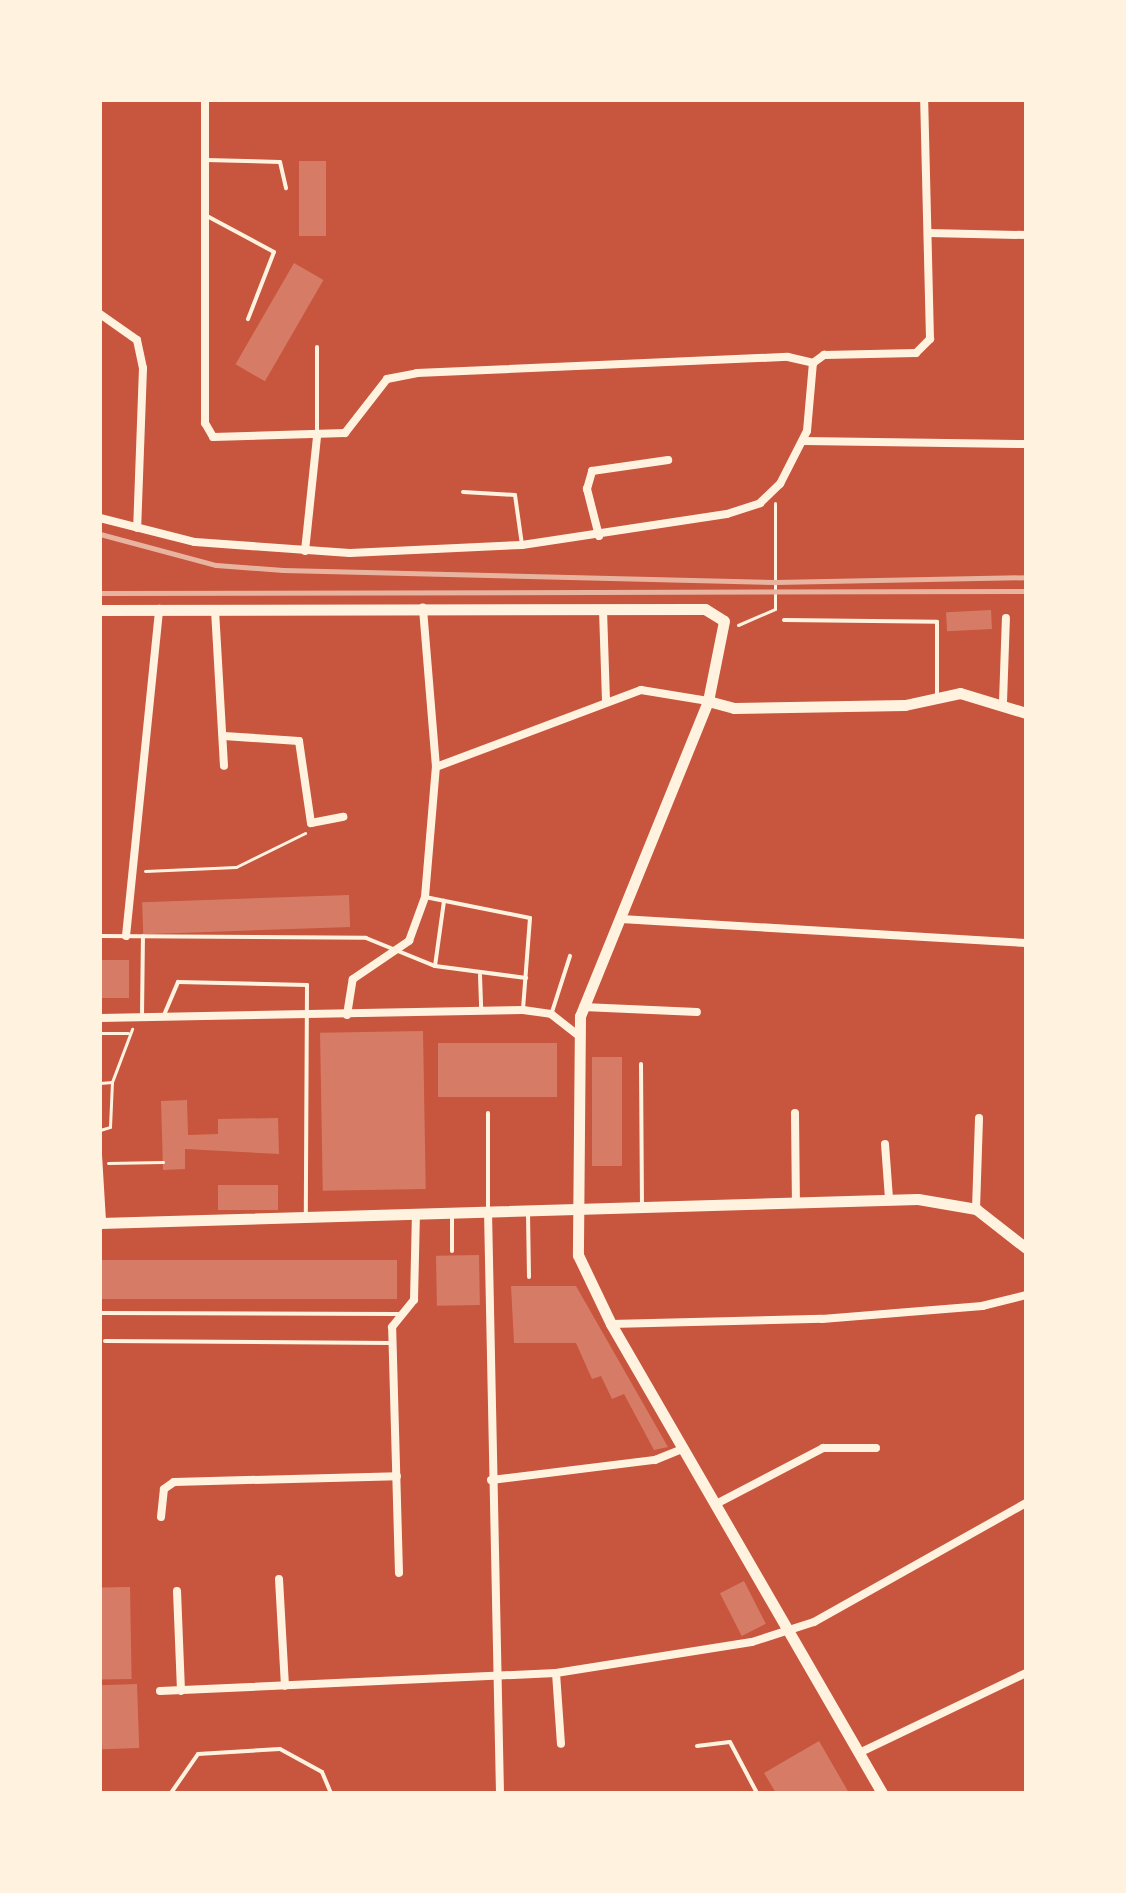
<!DOCTYPE html>
<html>
<head>
<meta charset="utf-8">
<style>
	body { margin:0 }
	#map { position:relative; width:1126px; height:1893px; overflow:hidden; background:#c8553d; font-family:"Fira Sans Condensed",sans-serif }
	div>[style] { position:absolute }
	[style*='--x'] { left:calc(var(--x)*1px); top:calc(var(--y)*1px); width:calc(var(--w)*1px); rotate:calc(var(--a)*1deg) }
	.building>* { inset:0; background:#d67c66; transform-origin:0 0 }
	.path>* { height:3px; margin:-1.5px; padding:0 1.5px; transform-origin:1.5px; border-radius:1.5px; background:#fff3e0 }
	.service>* { height:4px; margin:-2px; padding:0 2px; transform-origin:2px; border-radius:2px; background:#fff3e0 }
	.minor>* { height:8px; margin:-4px; padding:0 4px; transform-origin:4px; border-radius:4px; background:#fff3e0 }
	.tertiary>* { height:11px; margin:-5.5px; padding:0 5.5px; transform-origin:5.5px; border-radius:5.5px; background:#fff3e0 }
	.rail>* { height:5px; margin:-2.5px; padding:0 2.5px; transform-origin:2.5px; border-radius:2.5px; background:#e9b49f }
	span { translate:-50% -50%; white-space:nowrap; text-align:center; line-height:1.15; -webkit-text-stroke:7px #fff3e0; paint-order:stroke }
	.frame { position:absolute; inset:0; border:102px solid #fff3e0; pointer-events:none }
</style>
</head>
<body>
<div id="map">
	<div class="building">
		<div style="left:299px;top:161px;width:27px;height:75px"></div>
		<div style="left:294px;top:263px;width:34px;height:117px;rotate:30deg"></div>
		<div style="left:991px;top:610px;width:19px;height:45px;rotate:87deg"></div>
		<div style="left:349px;top:895px;width:32px;height:207px;rotate:88deg"></div>
		<div style="left:100px;top:960px;width:29px;height:38px"></div>
		<div style="left:423px;top:1031px;width:158px;height:103px;rotate:89deg"></div>
		<div style="left:557px;top:1043px;width:54px;height:119px;rotate:90deg"></div>
		<div style="left:592px;top:1057px;width:30px;height:109px"></div>
		<div style="clip-path:polygon(187px 1100px,188px 1135px,218px 1134px,218px 1119px,278px 1118px,279px 1154px,185px 1149px,185px 1169px,163px 1170px,161px 1101px)"></div>
		<div style="left:278px;top:1185px;width:25px;height:60px;rotate:90deg"></div>
		<div style="left:479px;top:1255px;width:50px;height:43px;rotate:89deg"></div>
		<div style="left:397px;top:1260px;width:39px;height:297px;rotate:90deg"></div>
		<div style="clip-path:polygon(511px 1286px,576px 1286px,668px 1447px,654px 1450px,624px 1394px,612px 1399px,601px 1376px,592px 1379px,576px 1343px,514px 1343px)"></div>
		<div style="left:744px;top:1581px;width:48px;height:27px;rotate:63deg"></div>
		<div style="left:130px;top:1587px;width:92px;height:30px;rotate:89deg"></div>
		<div style="left:137px;top:1684px;width:64px;height:37px;rotate:88deg"></div>
		<div style="clip-path:polygon(819px 1741px,849px 1793px,776px 1793px,764px 1773px)"></div>
	</div>
	<div class="path">
		<div style="--x:738;--y:625;--w:40;--a:-23.4"></div>
		<div style="--x:775;--y:609;--w:106;--a:-90"></div>
		<div style="--x:145;--y:871;--w:91;--a:-2.5"></div>
		<div style="--x:236;--y:867;--w:77;--a:-26.2"></div>
		<div style="--x:100;--y:1033;--w:28;--a:0"></div>
		<div style="--x:100;--y:1083;--w:12;--a:-5"></div>
		<div style="--x:112;--y:1082;--w:57;--a:-69.3"></div>
		<div style="--x:100;--y:1130;--w:10;--a:-17"></div>
		<div style="--x:110;--y:1127;--w:45;--a:-87.5"></div>
		<div style="--x:108;--y:1163;--w:55;--a:-1"></div>
	</div>
	<div class="service">
		<div style="--x:206;--y:160;--w:74;--a:1.5"></div>
		<div style="--x:280;--y:162;--w:27;--a:77"></div>
		<div style="--x:207;--y:216;--w:76;--a:28.2"></div>
		<div style="--x:274;--y:252;--w:72;--a:111.2"></div>
		<div style="--x:317;--y:434;--w:87;--a:-90"></div>
		<div style="--x:463;--y:492;--w:52;--a:3.3"></div>
		<div style="--x:515;--y:495;--w:50;--a:82"></div>
		<div style="--x:784;--y:620;--w:153;--a:0.7"></div>
		<div style="--x:937;--y:622;--w:74;--a:90"></div>
		<div style="--x:425;--y:897;--w:107;--a:11.3"></div>
		<div style="--x:530;--y:918;--w:92;--a:94.4"></div>
		<div style="--x:100;--y:936;--w:266;--a:0.4"></div>
		<div style="--x:366;--y:938;--w:74;--a:22.1"></div>
		<div style="--x:435;--y:966;--w:92;--a:7.5"></div>
		<div style="--x:435;--y:966;--w:66;--a:-82.1"></div>
		<div style="--x:480;--y:975;--w:35;--a:88"></div>
		<div style="--x:552;--y:1012;--w:59;--a:-72.2"></div>
		<div style="--x:142;--y:1015;--w:79;--a:-89.3"></div>
		<div style="--x:164;--y:1015;--w:36;--a:-67"></div>
		<div style="--x:178;--y:982;--w:129;--a:1.3"></div>
		<div style="--x:307;--y:985;--w:229;--a:90.3"></div>
		<div style="--x:641;--y:1064;--w:140;--a:89.6"></div>
		<div style="--x:100;--y:1155;--w:66;--a:86.5"></div>
		<div style="--x:488;--y:1211;--w:98;--a:-90"></div>
		<div style="--x:528;--y:1213;--w:64;--a:89.1"></div>
		<div style="--x:452;--y:1215;--w:36;--a:90"></div>
		<div style="--x:100;--y:1313;--w:298;--a:0.2"></div>
		<div style="--x:105;--y:1341;--w:287;--a:0.4"></div>
		<div style="--x:697;--y:1746;--w:33;--a:-7"></div>
		<div style="--x:730;--y:1742;--w:58;--a:62.1"></div>
		<div style="--x:171;--y:1793;--w:47;--a:-55.3"></div>
		<div style="--x:198;--y:1754;--w:82;--a:-3.5"></div>
		<div style="--x:280;--y:1749;--w:48;--a:28.7"></div>
		<div style="--x:322;--y:1772;--w:23;--a:67"></div>
	</div>
	<div class="minor">
		<div style="--x:205;--y:100;--w:323;--a:90"></div>
		<div style="--x:205;--y:423;--w:16;--a:60"></div>
		<div style="--x:213;--y:437;--w:132;--a:-1.7"></div>
		<div style="--x:345;--y:433;--w:68;--a:-52.1"></div>
		<div style="--x:387;--y:379;--w:31;--a:-11"></div>
		<div style="--x:417;--y:373;--w:371;--a:-2.5"></div>
		<div style="--x:788;--y:357;--w:26;--a:13"></div>
		<div style="--x:928;--y:233;--w:98;--a:1.2"></div>
		<div style="--x:100;--y:314;--w:45;--a:35.1"></div>
		<div style="--x:137;--y:340;--w:29;--a:78"></div>
		<div style="--x:143;--y:368;--w:160;--a:92.1"></div>
		<div style="--x:813;--y:363;--w:14;--a:-36"></div>
		<div style="--x:824;--y:355;--w:92;--a:-1.2"></div>
		<div style="--x:916;--y:353;--w:20;--a:-45"></div>
		<div style="--x:930;--y:339;--w:239;--a:-91.4"></div>
		<div style="--x:804;--y:441;--w:222;--a:0.8"></div>
		<div style="--x:100;--y:518;--w:98;--a:14.2"></div>
		<div style="--x:195;--y:542;--w:155;--a:4.1"></div>
		<div style="--x:350;--y:553;--w:172;--a:-2.7"></div>
		<div style="--x:522;--y:545;--w:207;--a:-8.6"></div>
		<div style="--x:727;--y:514;--w:35;--a:-18"></div>
		<div style="--x:760;--y:503;--w:28;--a:-44"></div>
		<div style="--x:780;--y:484;--w:59;--a:-63"></div>
		<div style="--x:807;--y:431;--w:68;--a:-85"></div>
		<div style="--x:599;--y:536;--w:49;--a:-104.3"></div>
		<div style="--x:587;--y:489;--w:19;--a:-74"></div>
		<div style="--x:592;--y:471;--w:77;--a:-8.2"></div>
		<div style="--x:305;--y:551;--w:115;--a:-84"></div>
		<div style="--x:215;--y:610;--w:156;--a:86.7"></div>
		<div style="--x:603;--y:610;--w:91;--a:88.1"></div>
		<div style="--x:1003;--y:702;--w:84;--a:-88"></div>
		<div style="--x:224;--y:736;--w:75;--a:3.8"></div>
		<div style="--x:299;--y:741;--w:83;--a:81.7"></div>
		<div style="--x:311;--y:823;--w:33;--a:-11"></div>
		<div style="--x:436;--y:767;--w:219;--a:-20.6"></div>
		<div style="--x:641;--y:690;--w:68;--a:9.3"></div>
		<div style="--x:621;--y:919;--w:406;--a:3.4"></div>
		<div style="--x:126;--y:936;--w:329;--a:-84.2"></div>
		<div style="--x:583;--y:1007;--w:114;--a:2.5"></div>
		<div style="--x:347;--y:1015;--w:36;--a:-81"></div>
		<div style="--x:353;--y:979;--w:68;--a:-34.2"></div>
		<div style="--x:409;--y:941;--w:47;--a:-70"></div>
		<div style="--x:425;--y:897;--w:130;--a:-85.2"></div>
		<div style="--x:436;--y:767;--w:160;--a:-94.7"></div>
		<div style="--x:100;--y:1018;--w:423;--a:-1.1"></div>
		<div style="--x:523;--y:1010;--w:28;--a:8"></div>
		<div style="--x:551;--y:1014;--w:33;--a:38"></div>
		<div style="--x:795;--y:1113;--w:89;--a:89.4"></div>
		<div style="--x:885;--y:1144;--w:55;--a:85.8"></div>
		<div style="--x:976;--y:1209;--w:91;--a:-88.1"></div>
		<div style="--x:488;--y:1211;--w:582;--a:88.82"></div>
		<div style="--x:611;--y:1324;--w:211;--a:-1.4"></div>
		<div style="--x:822;--y:1319;--w:161;--a:-4.6"></div>
		<div style="--x:982;--y:1306;--w:45;--a:-14"></div>
		<div style="--x:491;--y:1480;--w:165;--a:-7"></div>
		<div style="--x:655;--y:1460;--w:31;--a:-22"></div>
		<div style="--x:716;--y:1504;--w:121;--a:-27.6"></div>
		<div style="--x:823;--y:1448;--w:53;--a:0"></div>
		<div style="--x:161;--y:1517;--w:28;--a:-84"></div>
		<div style="--x:164;--y:1489;--w:12;--a:-35"></div>
		<div style="--x:174;--y:1482;--w:223;--a:-1.5"></div>
		<div style="--x:399;--y:1573;--w:246;--a:-91.6"></div>
		<div style="--x:392;--y:1327;--w:35;--a:-51"></div>
		<div style="--x:414;--y:1300;--w:87;--a:-88.7"></div>
		<div style="--x:279;--y:1579;--w:107;--a:86.8"></div>
		<div style="--x:177;--y:1591;--w:100;--a:87.7"></div>
		<div style="--x:556;--y:1673;--w:71;--a:86"></div>
		<div style="--x:160;--y:1691;--w:396;--a:-2.6"></div>
		<div style="--x:556;--y:1673;--w:198;--a:-9"></div>
		<div style="--x:752;--y:1642;--w:65;--a:-17.9"></div>
		<div style="--x:814;--y:1622;--w:243;--a:-29.3"></div>
		<div style="--x:859;--y:1753;--w:185;--a:-25.6"></div>
	</div>
	<div class="tertiary">
		<div style="--x:100;--y:610;--w:605;--a:-0.09"></div>
		<div style="--x:705;--y:609;--w:22;--a:32"></div>
		<div style="--x:724;--y:621;--w:82;--a:101.3"></div>
		<div style="--x:708;--y:701;--w:340;--a:112.1"></div>
		<div style="--x:580;--y:1016;--w:239;--a:90.5"></div>
		<div style="--x:578;--y:1255;--w:76;--a:64.4"></div>
		<div style="--x:611;--y:1324;--w:542;--a:59.98"></div>
		<div style="--x:708;--y:701;--w:27;--a:15"></div>
		<div style="--x:734;--y:708;--w:171;--a:-1"></div>
		<div style="--x:905;--y:705;--w:56;--a:-12.3"></div>
		<div style="--x:960;--y:693;--w:69;--a:16.9"></div>
		<div style="--x:100;--y:1223;--w:818;--a:-1.68"></div>
		<div style="--x:918;--y:1199;--w:59;--a:9.8"></div>
		<div style="--x:976;--y:1209;--w:63;--a:38"></div>
	</div>
	<div class="rail">
		<div style="--x:100;--y:534;--w:120;--a:15"></div>
		<div style="--x:216;--y:565;--w:67;--a:4.3"></div>
		<div style="--x:283;--y:570;--w:492;--a:1.4"></div>
		<div style="--x:775;--y:582;--w:251;--a:-1.1"></div>
		<div style="--x:100;--y:593;--w:926;--a:-0.12"></div>
	</div>
	<div class="frame"></div>
</div>
</body>
</html>
